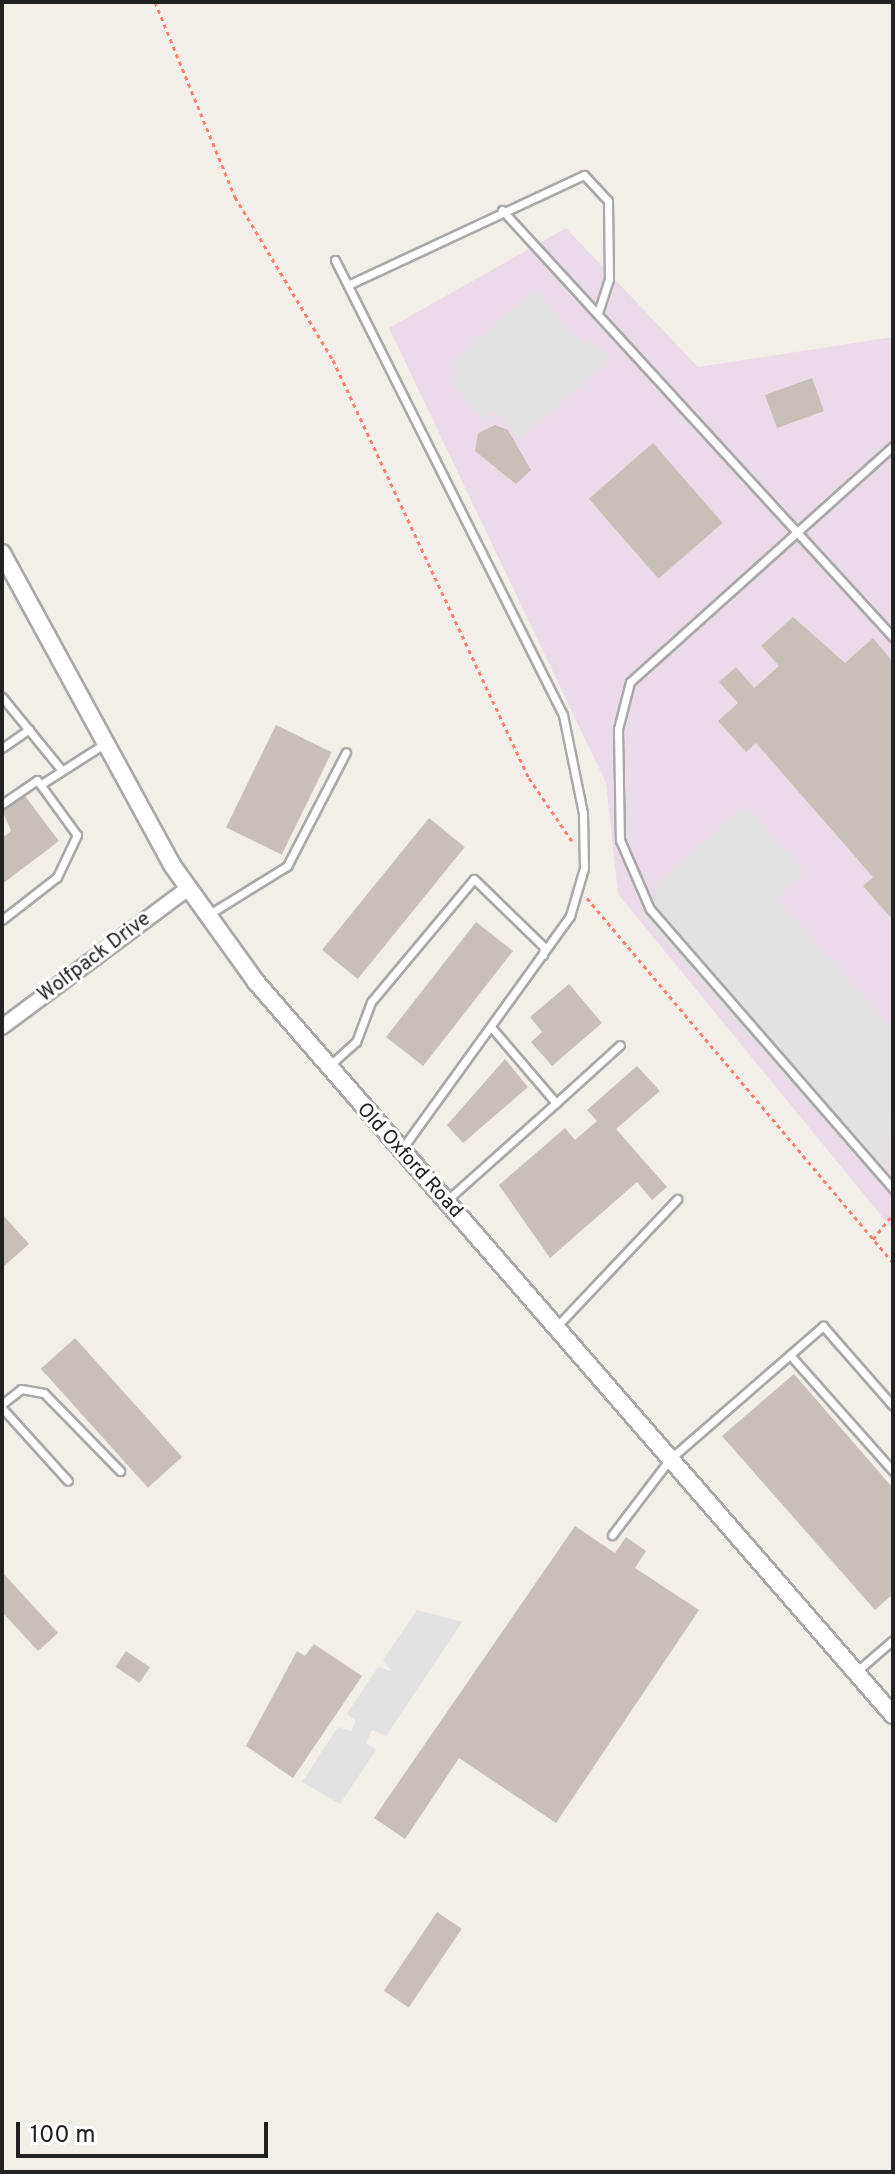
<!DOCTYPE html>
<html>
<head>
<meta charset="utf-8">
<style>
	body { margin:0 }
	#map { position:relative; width:895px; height:2174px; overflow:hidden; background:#f2efe9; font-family:Overpass,sans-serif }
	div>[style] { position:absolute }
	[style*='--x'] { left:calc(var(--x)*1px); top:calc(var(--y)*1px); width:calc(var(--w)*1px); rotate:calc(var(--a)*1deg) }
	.industrial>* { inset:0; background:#ebdbe8 }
	.parking>* { inset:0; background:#e2e2e2 }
	.building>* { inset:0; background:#c7bfb8; transform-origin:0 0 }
	.path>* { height:3px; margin-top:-1.5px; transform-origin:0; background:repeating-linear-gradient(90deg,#fa8072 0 4px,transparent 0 8px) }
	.roads { filter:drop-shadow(2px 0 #a9a9a9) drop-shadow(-2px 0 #a9a9a9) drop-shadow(0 2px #a9a9a9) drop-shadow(0 -2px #a9a9a9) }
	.service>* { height:7px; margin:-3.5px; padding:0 3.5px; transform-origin:3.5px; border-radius:3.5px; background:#fff }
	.minor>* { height:14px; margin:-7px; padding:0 7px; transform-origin:7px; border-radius:7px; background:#fff }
	.tertiary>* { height:16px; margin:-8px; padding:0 8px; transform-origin:8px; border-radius:8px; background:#fff }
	span { translate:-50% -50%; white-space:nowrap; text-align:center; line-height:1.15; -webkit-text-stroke:6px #fff; paint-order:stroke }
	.street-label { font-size:20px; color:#222 }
	.frame { position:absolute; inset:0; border:4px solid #222; pointer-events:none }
	.scale { position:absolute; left:16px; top:2122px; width:252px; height:36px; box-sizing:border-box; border:4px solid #222; border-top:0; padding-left:10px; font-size:24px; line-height:28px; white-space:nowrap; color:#222; -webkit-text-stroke:6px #fff; paint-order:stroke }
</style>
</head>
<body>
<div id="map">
	<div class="industrial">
		<div style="clip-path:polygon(566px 228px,698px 367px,893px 337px,893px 1230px,618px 894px,606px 783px,389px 328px)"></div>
	</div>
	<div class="parking">
		<div style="clip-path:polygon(535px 290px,584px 346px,592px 340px,610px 360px,519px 439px,494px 411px,483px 420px,450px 382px,459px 374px,450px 364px)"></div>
		<div style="clip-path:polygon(745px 805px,805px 872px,776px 898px,893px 1030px,887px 1192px,640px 913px,659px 896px,653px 888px)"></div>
		<div style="clip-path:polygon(417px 1610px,462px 1622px,386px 1736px,372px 1730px,366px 1743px,376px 1750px,340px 1804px,302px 1782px,338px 1727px,351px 1731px,356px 1721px,347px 1714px,378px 1667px,391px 1671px,383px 1660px)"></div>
	</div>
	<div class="building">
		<div style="left:812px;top:378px;width:35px;height:50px;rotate:70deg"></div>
		<div style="clip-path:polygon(495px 425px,508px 430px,531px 470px,516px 484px,475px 451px,478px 433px)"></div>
		<div style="left:653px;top:443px;width:106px;height:85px;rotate:49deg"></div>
		<div style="clip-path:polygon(793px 617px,845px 663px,873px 638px,893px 662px,893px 920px,863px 886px,873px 877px,756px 743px,746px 752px,718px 721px,738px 703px,719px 682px,736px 667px,754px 688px,779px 666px,761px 646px)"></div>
		<div style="left:276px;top:725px;width:62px;height:114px;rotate:26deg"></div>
		<div style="clip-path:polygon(25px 796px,59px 841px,2px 884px,2px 838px,11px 831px,2px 810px)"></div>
		<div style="left:429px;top:818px;width:46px;height:170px;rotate:39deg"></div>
		<div style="left:476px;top:922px;width:47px;height:146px;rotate:38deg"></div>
		<div style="clip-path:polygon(569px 984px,602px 1023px,552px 1066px,531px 1042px,542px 1032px,530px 1017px)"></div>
		<div style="clip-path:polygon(505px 1059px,528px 1087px,463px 1143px,447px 1125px)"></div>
		<div style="clip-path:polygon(637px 1066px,660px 1091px,616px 1129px,667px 1187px,652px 1200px,637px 1182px,550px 1258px,499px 1185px,565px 1128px,575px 1140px,597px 1121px,587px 1110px)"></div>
		<div style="clip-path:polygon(2px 1214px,29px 1244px,2px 1268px)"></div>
		<div style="left:75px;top:1338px;width:160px;height:46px;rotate:48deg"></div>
		<div style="clip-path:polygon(794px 1374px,893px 1488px,893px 1594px,875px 1610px,722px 1436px)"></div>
		<div style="clip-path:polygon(575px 1526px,615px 1553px,626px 1537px,646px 1551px,635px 1568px,699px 1610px,556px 1823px,459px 1758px,405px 1839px,374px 1818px)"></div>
		<div style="clip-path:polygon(2px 1572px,58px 1633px,38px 1651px,2px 1612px)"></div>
		<div style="clip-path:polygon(314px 1644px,362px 1676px,293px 1778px,246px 1746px,297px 1651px,305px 1656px)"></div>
		<div style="left:126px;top:1651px;width:29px;height:19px;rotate:34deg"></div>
		<div style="left:437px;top:1912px;width:30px;height:95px;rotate:34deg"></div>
	</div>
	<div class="path">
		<div style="--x:155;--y:2;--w:211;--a:67.7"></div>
		<div style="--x:235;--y:197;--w:190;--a:59"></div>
		<div style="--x:333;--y:360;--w:462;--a:64.9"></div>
		<div style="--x:529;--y:778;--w:76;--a:55.7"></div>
		<div style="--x:587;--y:898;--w:476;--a:50"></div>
		<div style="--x:873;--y:1239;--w:32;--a:-51"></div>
	</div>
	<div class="roads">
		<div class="service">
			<div style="--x:502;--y:210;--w:579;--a:47.52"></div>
			<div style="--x:335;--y:260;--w:509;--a:63.38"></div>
			<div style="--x:563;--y:715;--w:100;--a:78.5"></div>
			<div style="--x:583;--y:813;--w:55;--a:89"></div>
			<div style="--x:584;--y:868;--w:50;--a:106.3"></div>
			<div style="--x:570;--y:916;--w:289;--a:125.8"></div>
			<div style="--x:348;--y:285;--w:260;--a:-25"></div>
			<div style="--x:584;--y:175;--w:35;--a:47"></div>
			<div style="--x:608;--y:201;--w:78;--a:89.3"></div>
			<div style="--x:609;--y:279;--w:33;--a:108"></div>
			<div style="--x:893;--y:446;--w:353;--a:138.1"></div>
			<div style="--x:630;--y:682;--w:49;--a:104.3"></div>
			<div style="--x:618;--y:729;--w:111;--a:89"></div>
			<div style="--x:620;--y:840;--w:75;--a:66.5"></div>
			<div style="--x:650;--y:909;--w:371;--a:49"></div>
			<div style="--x:2;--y:697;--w:92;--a:50.8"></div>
			<div style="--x:2;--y:748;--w:33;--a:-35"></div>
			<div style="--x:43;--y:783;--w:72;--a:-32.6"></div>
			<div style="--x:2;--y:804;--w:42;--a:-34.4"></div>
			<div style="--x:37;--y:780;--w:68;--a:54"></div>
			<div style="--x:77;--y:835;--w:47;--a:115.5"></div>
			<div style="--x:57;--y:877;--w:70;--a:142"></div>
			<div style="--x:208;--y:915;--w:93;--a:-31.8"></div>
			<div style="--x:287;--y:866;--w:128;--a:-62.6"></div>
			<div style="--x:329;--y:1066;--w:36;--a:-42"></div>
			<div style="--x:356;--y:1042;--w:43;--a:-69.4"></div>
			<div style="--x:371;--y:1002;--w:160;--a:-50.1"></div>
			<div style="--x:474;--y:879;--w:98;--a:44.2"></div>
			<div style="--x:544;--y:947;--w:8;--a:97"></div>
			<div style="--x:556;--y:1103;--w:86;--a:-42.2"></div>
			<div style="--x:446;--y:1201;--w:147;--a:-41.7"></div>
			<div style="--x:556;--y:1103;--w:99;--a:-130.5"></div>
			<div style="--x:557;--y:1326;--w:175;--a:-46.6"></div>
			<div style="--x:790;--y:1355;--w:155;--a:48.4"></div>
			<div style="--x:2;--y:1404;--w:24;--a:-38"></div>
			<div style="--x:21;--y:1389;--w:23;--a:10"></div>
			<div style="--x:44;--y:1393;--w:109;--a:45.7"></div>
			<div style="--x:2;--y:1408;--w:98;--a:47.9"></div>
			<div style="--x:612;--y:1535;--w:96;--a:-52.7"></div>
			<div style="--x:670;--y:1459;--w:203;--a:-41"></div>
			<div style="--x:823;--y:1326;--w:106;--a:48.8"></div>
			<div style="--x:857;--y:1671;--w:48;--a:-40.7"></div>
		</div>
		<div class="minor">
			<div style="--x:2;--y:1027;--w:231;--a:-36.7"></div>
		</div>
		<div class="tertiary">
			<div style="--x:2;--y:553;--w:355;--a:61.4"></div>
			<div style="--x:172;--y:865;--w:144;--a:54.3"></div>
			<div style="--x:256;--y:982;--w:971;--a:49.01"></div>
		</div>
	</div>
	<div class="street-label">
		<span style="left:95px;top:958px;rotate:-37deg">Wolfpack Drive</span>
		<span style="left:409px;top:1161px;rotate:48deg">Old Oxford Road</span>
	</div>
	<div class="frame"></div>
	<div class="scale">100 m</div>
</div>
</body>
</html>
